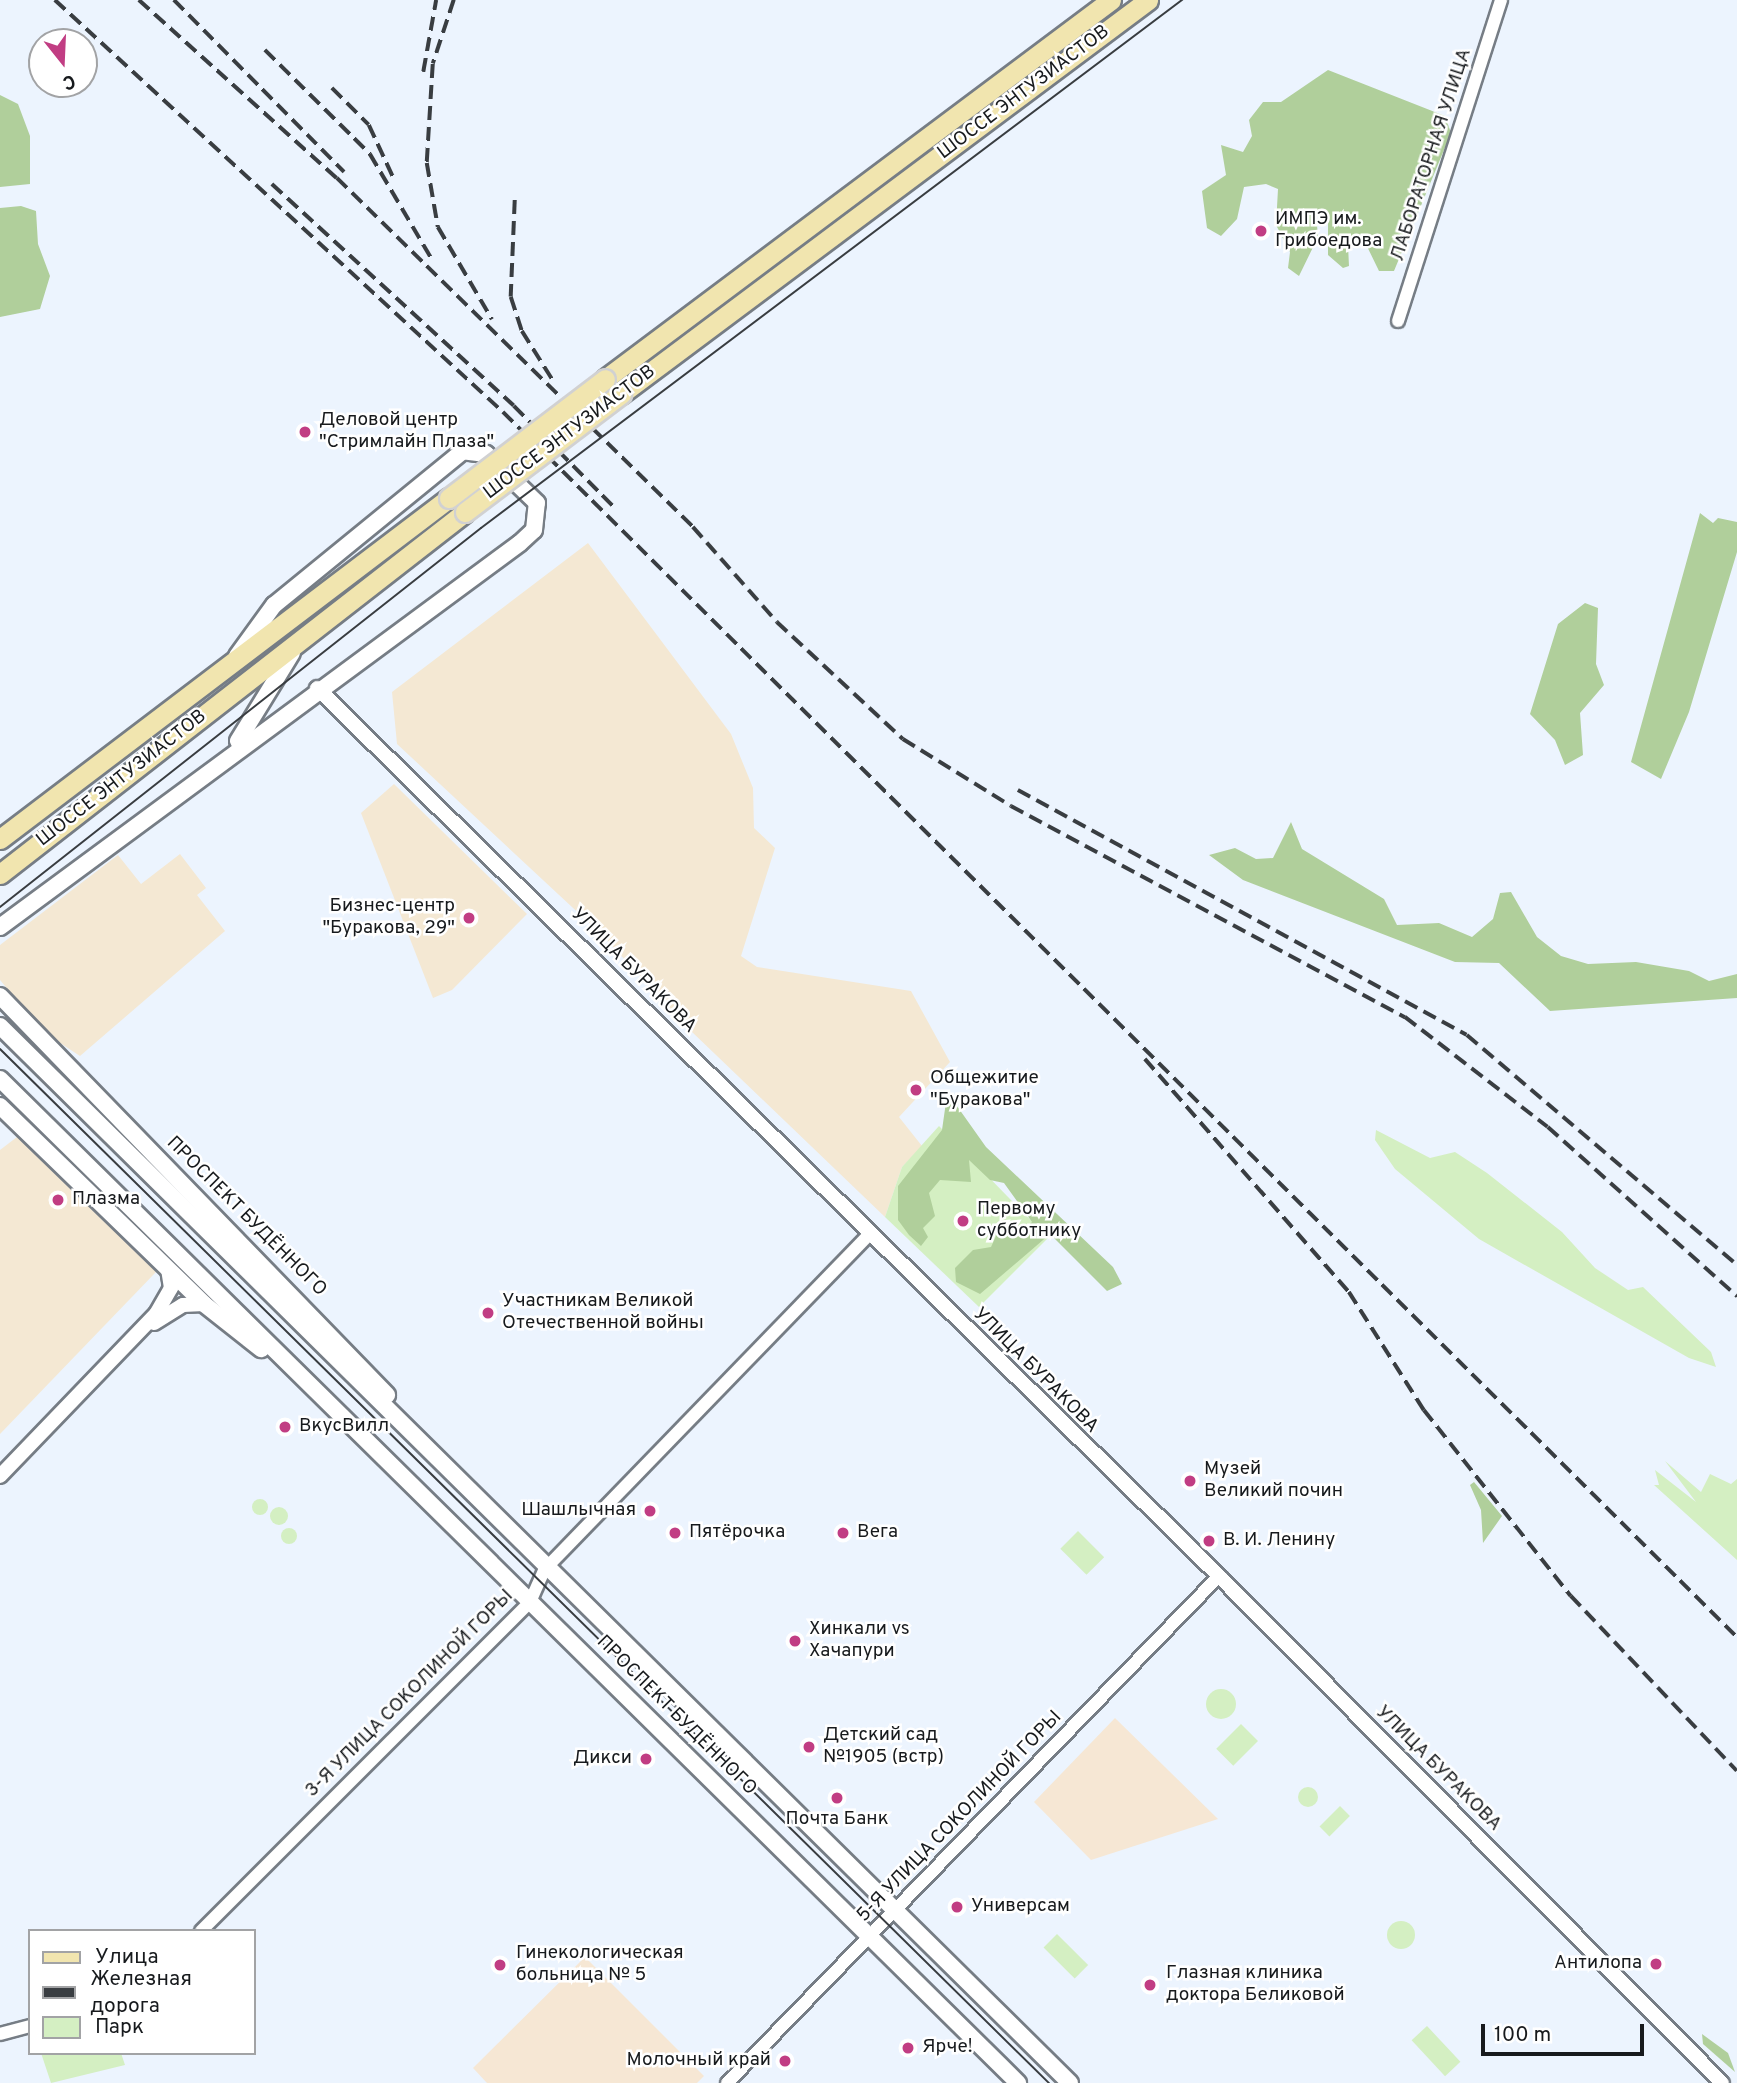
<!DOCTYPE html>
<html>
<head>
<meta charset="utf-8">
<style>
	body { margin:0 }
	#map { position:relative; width:1737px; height:2083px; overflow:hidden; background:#ecf4fe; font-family:Overpass,sans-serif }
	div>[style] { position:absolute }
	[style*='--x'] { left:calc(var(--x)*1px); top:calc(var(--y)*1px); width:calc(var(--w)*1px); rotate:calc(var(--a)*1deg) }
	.commercial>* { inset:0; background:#f4e8d3 }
	.education>* { inset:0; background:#f6e7d4 }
	.green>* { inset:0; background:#d4efc2; transform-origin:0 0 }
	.round { border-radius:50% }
	.forest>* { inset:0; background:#b0cf9b }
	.roads { filter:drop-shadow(2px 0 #767d85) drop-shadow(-2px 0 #767d85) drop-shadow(0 2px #767d85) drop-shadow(0 -2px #767d85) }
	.minor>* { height:12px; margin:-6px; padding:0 6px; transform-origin:6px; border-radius:6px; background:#fff }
	.tertiary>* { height:14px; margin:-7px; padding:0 7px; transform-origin:7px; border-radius:7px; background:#fff }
	.secondary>* { height:16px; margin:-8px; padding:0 8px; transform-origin:8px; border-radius:8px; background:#fff }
	.primary>* { height:19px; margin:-9.5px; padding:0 9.5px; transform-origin:9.5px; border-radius:9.5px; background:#f1e5af }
	.tram>* { height:2px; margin:-1px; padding:0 1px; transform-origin:1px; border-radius:1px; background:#393d41 }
	.rail>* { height:3.5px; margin-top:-1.75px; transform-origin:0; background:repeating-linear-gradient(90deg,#393d41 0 14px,transparent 0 21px) }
	.bridges { filter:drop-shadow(2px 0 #d1d1d2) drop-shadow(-2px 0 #d1d1d2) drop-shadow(0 2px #d1d1d2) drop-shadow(0 -2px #d1d1d2) }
	.primary-bridge>* { height:19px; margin:-9.5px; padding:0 9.5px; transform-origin:9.5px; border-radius:9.5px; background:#f1e5af }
	.dots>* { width:19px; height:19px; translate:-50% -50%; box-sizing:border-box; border:4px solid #fff; border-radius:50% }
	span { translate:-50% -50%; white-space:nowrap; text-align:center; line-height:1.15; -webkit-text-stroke:5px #fff; paint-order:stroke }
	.street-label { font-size:19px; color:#171a1d }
	.poi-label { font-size:19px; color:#171a1d }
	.left { translate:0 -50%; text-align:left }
	.right { translate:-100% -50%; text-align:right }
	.legend { position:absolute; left:28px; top:1929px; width:228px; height:126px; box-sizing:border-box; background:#fff; border:2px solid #a2a3a5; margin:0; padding:9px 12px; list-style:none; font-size:21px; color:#171a1d }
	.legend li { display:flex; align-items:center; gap:14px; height:35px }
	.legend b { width:35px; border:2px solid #a2a3a5 }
	.north { position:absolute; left:28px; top:28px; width:70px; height:70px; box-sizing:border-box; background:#fff; border:2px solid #a2a3a5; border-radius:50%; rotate:162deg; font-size:19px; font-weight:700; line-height:28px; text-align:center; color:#171a1d }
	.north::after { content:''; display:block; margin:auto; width:24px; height:32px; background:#c13d83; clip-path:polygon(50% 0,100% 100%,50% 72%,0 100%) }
	.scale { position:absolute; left:1481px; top:2024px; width:163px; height:32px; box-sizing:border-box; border:4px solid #171a1d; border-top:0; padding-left:9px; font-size:21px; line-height:24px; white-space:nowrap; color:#171a1d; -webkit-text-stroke:5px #fff; paint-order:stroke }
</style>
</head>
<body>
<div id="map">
	<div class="commercial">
		<div style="clip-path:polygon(588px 543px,731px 734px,753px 788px,754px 828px,775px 848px,741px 956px,757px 967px,911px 991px,950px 1062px,899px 1117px,922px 1146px,902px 1167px,885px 1217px,691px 1031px,601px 934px,397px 744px,392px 692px)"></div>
		<div style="clip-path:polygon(394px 784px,527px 914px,452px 990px,433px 998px,361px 813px)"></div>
		<div style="clip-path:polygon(180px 854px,206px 888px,197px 895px,225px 931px,80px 1056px,45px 1033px,0 980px,0 945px,118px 855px,141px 884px)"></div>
		<div style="clip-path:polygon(17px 1137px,156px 1272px,0 1434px,0 1150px)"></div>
	</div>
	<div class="education">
		<div style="clip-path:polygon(1115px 1718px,1218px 1819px,1091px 1860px,1034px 1802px)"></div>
		<div style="clip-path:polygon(585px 1957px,704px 2076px,697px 2083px,487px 2083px,473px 2068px)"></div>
	</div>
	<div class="green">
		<div style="clip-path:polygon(939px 1126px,1048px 1238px,979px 1307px,885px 1217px,902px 1167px)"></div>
		<div style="clip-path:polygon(1376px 1130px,1430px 1158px,1455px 1152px,1487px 1173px,1562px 1232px,1595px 1268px,1628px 1290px,1643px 1287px,1711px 1352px,1716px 1367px,1689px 1358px,1479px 1239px,1395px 1169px,1375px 1140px)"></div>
		<div style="clip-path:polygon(1665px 1461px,1701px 1492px,1710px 1474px,1731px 1484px,1737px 1479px,1737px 1560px,1654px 1485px,1659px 1485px,1655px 1470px,1696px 1502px)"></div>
		<div class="round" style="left:252px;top:1499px;width:16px;height:16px"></div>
		<div class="round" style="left:270px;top:1507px;width:18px;height:18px"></div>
		<div class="round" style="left:281px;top:1528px;width:16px;height:16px"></div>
		<div style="left:1078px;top:1531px;width:37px;height:25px;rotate:45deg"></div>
		<div class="round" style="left:1206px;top:1689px;width:30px;height:30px"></div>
		<div style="left:1241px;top:1724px;width:24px;height:35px;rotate:45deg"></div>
		<div class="round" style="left:1298px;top:1787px;width:20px;height:20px"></div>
		<div style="left:1340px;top:1806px;width:14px;height:29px;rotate:45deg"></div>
		<div class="round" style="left:1387px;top:1921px;width:28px;height:28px"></div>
		<div style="left:1057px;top:1934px;width:44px;height:19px;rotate:45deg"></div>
		<div style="left:1427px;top:2026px;width:49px;height:21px;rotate:47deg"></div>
		<div style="clip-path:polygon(41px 2053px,121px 2053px,125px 2065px,51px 2083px)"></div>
	</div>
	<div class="forest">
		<div style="clip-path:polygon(1328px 70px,1445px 116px,1451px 133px,1394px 271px,1379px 271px,1361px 234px,1348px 245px,1349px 266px,1343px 268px,1328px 255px,1328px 218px,1316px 213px,1318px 237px,1299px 276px,1288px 268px,1290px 252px,1276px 225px,1278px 189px,1266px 184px,1244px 187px,1237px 219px,1221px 236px,1207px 228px,1202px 191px,1226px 175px,1221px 145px,1243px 152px,1252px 136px,1249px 120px,1263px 102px,1281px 102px)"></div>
		<div style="clip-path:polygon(0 95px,18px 104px,30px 136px,30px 184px,0 187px)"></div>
		<div style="clip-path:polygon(21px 206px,36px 211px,38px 244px,50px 276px,40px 309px,0 317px,0 208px)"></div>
		<div style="clip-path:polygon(1700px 513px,1713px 523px,1718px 518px,1737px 522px,1737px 552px,1689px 712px,1661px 779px,1631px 762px)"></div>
		<div style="clip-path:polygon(1585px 603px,1598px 608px,1596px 664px,1604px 685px,1580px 713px,1583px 755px,1565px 765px,1555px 740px,1530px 714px,1558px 624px)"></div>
		<div style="clip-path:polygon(1291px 822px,1302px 849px,1384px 899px,1397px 925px,1439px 923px,1472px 937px,1493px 919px,1500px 893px,1511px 892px,1537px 937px,1561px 956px,1588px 964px,1636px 962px,1689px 971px,1709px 981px,1737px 974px,1737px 998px,1550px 1011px,1499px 963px,1455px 962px,1243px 880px,1209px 855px,1235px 848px,1256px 859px,1273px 858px)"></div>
		<div style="clip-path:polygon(952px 1099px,986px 1147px,1113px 1267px,1122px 1284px,1107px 1291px,1050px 1234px,980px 1294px,956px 1282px,955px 1268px,973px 1250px,991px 1247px,1002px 1223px,1024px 1230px,1032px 1222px,1004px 1183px,990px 1180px,969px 1160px,971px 1182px,940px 1180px,929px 1193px,935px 1216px,923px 1228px,928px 1237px,921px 1246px,909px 1235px,898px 1220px,898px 1186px,942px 1130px,946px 1102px)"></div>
		<div style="clip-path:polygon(1474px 1482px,1502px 1516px,1483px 1543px,1481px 1510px,1470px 1485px)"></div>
		<div style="clip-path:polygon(1702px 2034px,1728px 2053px,1735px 2072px,1703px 2044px)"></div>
	</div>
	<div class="roads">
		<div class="minor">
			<div style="--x:1398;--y:321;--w:337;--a:-72.2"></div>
			<div style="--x:201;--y:1931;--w:465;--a:-45"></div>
			<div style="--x:530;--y:1602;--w:36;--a:-66"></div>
			<div style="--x:545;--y:1569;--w:465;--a:-45.9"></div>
			<div style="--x:0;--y:2034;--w:31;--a:-15"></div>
			<div style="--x:727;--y:2083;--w:706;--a:-45.86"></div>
		</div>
		<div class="tertiary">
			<div style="--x:317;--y:688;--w:1266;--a:44.55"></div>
			<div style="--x:1219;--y:1576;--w:714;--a:45.23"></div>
			<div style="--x:154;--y:1323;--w:34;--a:-32"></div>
			<div style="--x:183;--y:1305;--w:21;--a:-3"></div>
			<div style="--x:0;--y:1476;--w:225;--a:-46.1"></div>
			<div style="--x:156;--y:1314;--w:30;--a:-60"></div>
			<div style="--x:171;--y:1288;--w:18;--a:-99"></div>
		</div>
		<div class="secondary">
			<div style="--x:238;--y:741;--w:103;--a:-58.5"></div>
			<div style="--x:0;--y:927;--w:646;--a:-36.44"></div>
			<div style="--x:520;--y:543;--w:19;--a:-43"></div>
			<div style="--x:534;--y:530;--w:27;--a:-84"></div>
			<div style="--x:537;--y:503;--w:71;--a:-136.1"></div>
			<div style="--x:486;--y:454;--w:23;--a:-173"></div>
			<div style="--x:463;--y:451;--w:244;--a:140.8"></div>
			<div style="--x:274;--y:605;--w:63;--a:126"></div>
			<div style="--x:0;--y:996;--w:556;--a:45.87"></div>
			<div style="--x:0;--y:1026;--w:1504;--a:44.65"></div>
			<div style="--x:0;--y:1079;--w:1430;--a:44.6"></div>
			<div style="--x:0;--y:1106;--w:284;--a:44.1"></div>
			<div style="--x:204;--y:1304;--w:73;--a:38.3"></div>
		</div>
		<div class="primary">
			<div style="--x:605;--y:379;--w:632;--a:-36.83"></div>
			<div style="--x:621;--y:394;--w:658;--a:-36.78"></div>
			<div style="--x:0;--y:839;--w:564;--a:-37.22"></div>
			<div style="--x:0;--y:874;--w:589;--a:-37.9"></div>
		</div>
	</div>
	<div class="tram">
		<div style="--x:0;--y:907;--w:612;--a:-38.24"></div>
		<div style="--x:481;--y:528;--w:878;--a:-36.99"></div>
		<div style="--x:0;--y:1049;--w:1473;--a:44.59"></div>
	</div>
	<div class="rail">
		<div style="--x:55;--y:0;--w:609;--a:42.6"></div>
		<div style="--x:503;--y:412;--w:1739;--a:44.79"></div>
		<div style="--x:139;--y:0;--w:266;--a:42"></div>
		<div style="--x:337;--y:178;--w:499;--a:44.4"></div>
		<div style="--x:693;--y:527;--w:127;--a:48.5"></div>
		<div style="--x:777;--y:622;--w:172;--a:42.9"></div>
		<div style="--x:903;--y:739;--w:127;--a:31.8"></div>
		<div style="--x:1011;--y:806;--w:447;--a:28.2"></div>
		<div style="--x:1405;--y:1017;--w:180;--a:37.6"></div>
		<div style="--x:1548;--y:1127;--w:254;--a:41.8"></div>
		<div style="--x:174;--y:0;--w:242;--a:45.3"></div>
		<div style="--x:454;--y:0;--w:67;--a:108.2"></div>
		<div style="--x:433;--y:64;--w:99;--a:93.5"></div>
		<div style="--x:427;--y:163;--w:65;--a:80.2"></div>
		<div style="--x:438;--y:227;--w:107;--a:59.6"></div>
		<div style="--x:265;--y:50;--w:148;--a:44.7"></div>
		<div style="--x:370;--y:154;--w:124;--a:59.5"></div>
		<div style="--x:423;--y:72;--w:73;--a:-79.8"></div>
		<div style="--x:332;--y:88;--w:52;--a:45"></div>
		<div style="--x:369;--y:125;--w:62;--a:65.1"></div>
		<div style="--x:272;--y:184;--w:328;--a:42.5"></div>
		<div style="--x:514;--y:406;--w:141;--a:45.3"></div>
		<div style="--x:515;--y:200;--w:97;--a:92.4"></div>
		<div style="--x:511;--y:297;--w:36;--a:72"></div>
		<div style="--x:522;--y:331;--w:60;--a:57.9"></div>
		<div style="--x:1018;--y:790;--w:511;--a:28.62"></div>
		<div style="--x:1467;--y:1035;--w:355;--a:40.4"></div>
		<div style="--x:1145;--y:1059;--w:310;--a:48.8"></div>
		<div style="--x:1349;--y:1292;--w:140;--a:57.6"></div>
		<div style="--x:1424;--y:1410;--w:237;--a:51.7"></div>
		<div style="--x:1571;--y:1596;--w:241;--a:46.5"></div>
	</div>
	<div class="bridges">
		<div class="primary-bridge">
			<div style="--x:449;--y:498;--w:196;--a:-37.3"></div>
			<div style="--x:465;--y:512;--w:196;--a:-37.1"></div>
		</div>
	</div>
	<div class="dots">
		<div style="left:1261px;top:231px;background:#c13d83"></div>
		<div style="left:305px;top:432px;background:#c13d83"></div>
		<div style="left:469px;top:918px;background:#c13d83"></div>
		<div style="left:916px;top:1090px;background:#c13d83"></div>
		<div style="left:58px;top:1200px;background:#c13d83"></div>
		<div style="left:963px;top:1221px;background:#c13d83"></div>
		<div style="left:488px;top:1313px;background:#c13d83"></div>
		<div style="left:285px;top:1427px;background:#c13d83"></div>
		<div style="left:1190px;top:1481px;background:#c13d83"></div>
		<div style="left:650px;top:1511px;background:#c13d83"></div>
		<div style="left:675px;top:1533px;background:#c13d83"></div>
		<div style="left:843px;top:1533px;background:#c13d83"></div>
		<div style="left:1209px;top:1541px;background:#c13d83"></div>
		<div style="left:795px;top:1641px;background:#c13d83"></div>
		<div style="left:809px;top:1747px;background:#c13d83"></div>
		<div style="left:646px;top:1759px;background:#c13d83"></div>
		<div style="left:837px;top:1798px;background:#c13d83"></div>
		<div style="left:957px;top:1907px;background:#c13d83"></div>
		<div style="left:1656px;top:1964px;background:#c13d83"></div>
		<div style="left:500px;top:1965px;background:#c13d83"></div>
		<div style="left:1150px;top:1985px;background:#c13d83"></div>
		<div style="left:908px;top:2048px;background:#c13d83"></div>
		<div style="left:785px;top:2061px;background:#c13d83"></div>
	</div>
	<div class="street-label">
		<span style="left:1024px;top:93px;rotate:-37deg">ШОССЕ ЭНТУЗИАСТОВ</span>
		<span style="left:1432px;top:155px;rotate:-72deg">ЛАБОРАТОРНАЯ УЛИЦА</span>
		<span style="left:570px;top:433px;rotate:-37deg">ШОССЕ ЭНТУЗИАСТОВ</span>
		<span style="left:122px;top:779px;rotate:-38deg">ШОССЕ ЭНТУЗИАСТОВ</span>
		<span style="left:633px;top:971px;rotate:45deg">УЛИЦА БУРАКОВА</span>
		<span style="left:246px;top:1217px;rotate:45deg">ПРОСПЕКТ БУДЁННОГО</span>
		<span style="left:1035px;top:1371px;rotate:45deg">УЛИЦА БУРАКОВА</span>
		<span style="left:410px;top:1694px;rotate:-45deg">3-Я УЛИЦА СОКОЛИНОЙ ГОРЫ</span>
		<span style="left:676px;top:1716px;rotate:45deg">ПРОСПЕКТ БУДЁННОГО</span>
		<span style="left:1438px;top:1769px;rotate:45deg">УЛИЦА БУРАКОВА</span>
		<span style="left:960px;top:1817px;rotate:-46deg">5-Я УЛИЦА СОКОЛИНОЙ ГОРЫ</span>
	</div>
	<div class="poi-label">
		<span class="left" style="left:1275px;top:231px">ИМПЭ им.<br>Грибоедова</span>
		<span class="left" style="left:319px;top:432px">Деловой центр<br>"Стримлайн Плаза"</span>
		<span class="right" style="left:455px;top:918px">Бизнес-центр<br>"Буракова, 29"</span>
		<span class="left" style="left:930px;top:1090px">Общежитие<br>"Буракова"</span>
		<span class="left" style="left:72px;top:1200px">Плазма</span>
		<span class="left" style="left:977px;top:1221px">Первому<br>субботнику</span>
		<span class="left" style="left:502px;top:1313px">Участникам Великой<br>Отечественной войны</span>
		<span class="left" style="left:299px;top:1427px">ВкусВилл</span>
		<span class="left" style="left:1204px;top:1481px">Музей<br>Великий почин</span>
		<span class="right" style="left:636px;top:1511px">Шашлычная</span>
		<span class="left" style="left:689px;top:1533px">Пятёрочка</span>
		<span class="left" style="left:857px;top:1533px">Вега</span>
		<span class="left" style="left:1223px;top:1541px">В. И. Ленину</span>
		<span class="left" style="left:809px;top:1641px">Хинкали vs<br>Хачапури</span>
		<span class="left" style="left:823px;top:1747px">Детский сад<br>№1905 (встр)</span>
		<span class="right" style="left:632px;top:1759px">Дикси</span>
		<span style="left:837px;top:1820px">Почта Банк</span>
		<span class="left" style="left:971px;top:1907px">Универсам</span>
		<span class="left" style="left:516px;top:1965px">Гинекологическая<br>больница № 5</span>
		<span class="right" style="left:1642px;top:1964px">Антилопа</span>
		<span class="left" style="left:1166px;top:1985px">Глазная клиника<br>доктора Беликовой</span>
		<span class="left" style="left:922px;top:2048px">Ярче!</span>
		<span class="right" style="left:771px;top:2061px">Молочный край</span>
	</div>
	<ul class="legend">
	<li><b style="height:9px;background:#f1e5af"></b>Улица</li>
	<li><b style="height:9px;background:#393d41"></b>Железная дорога</li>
	<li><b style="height:19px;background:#d4efc2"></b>Парк</li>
	</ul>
	<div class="north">С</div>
	<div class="scale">100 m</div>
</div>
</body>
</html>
